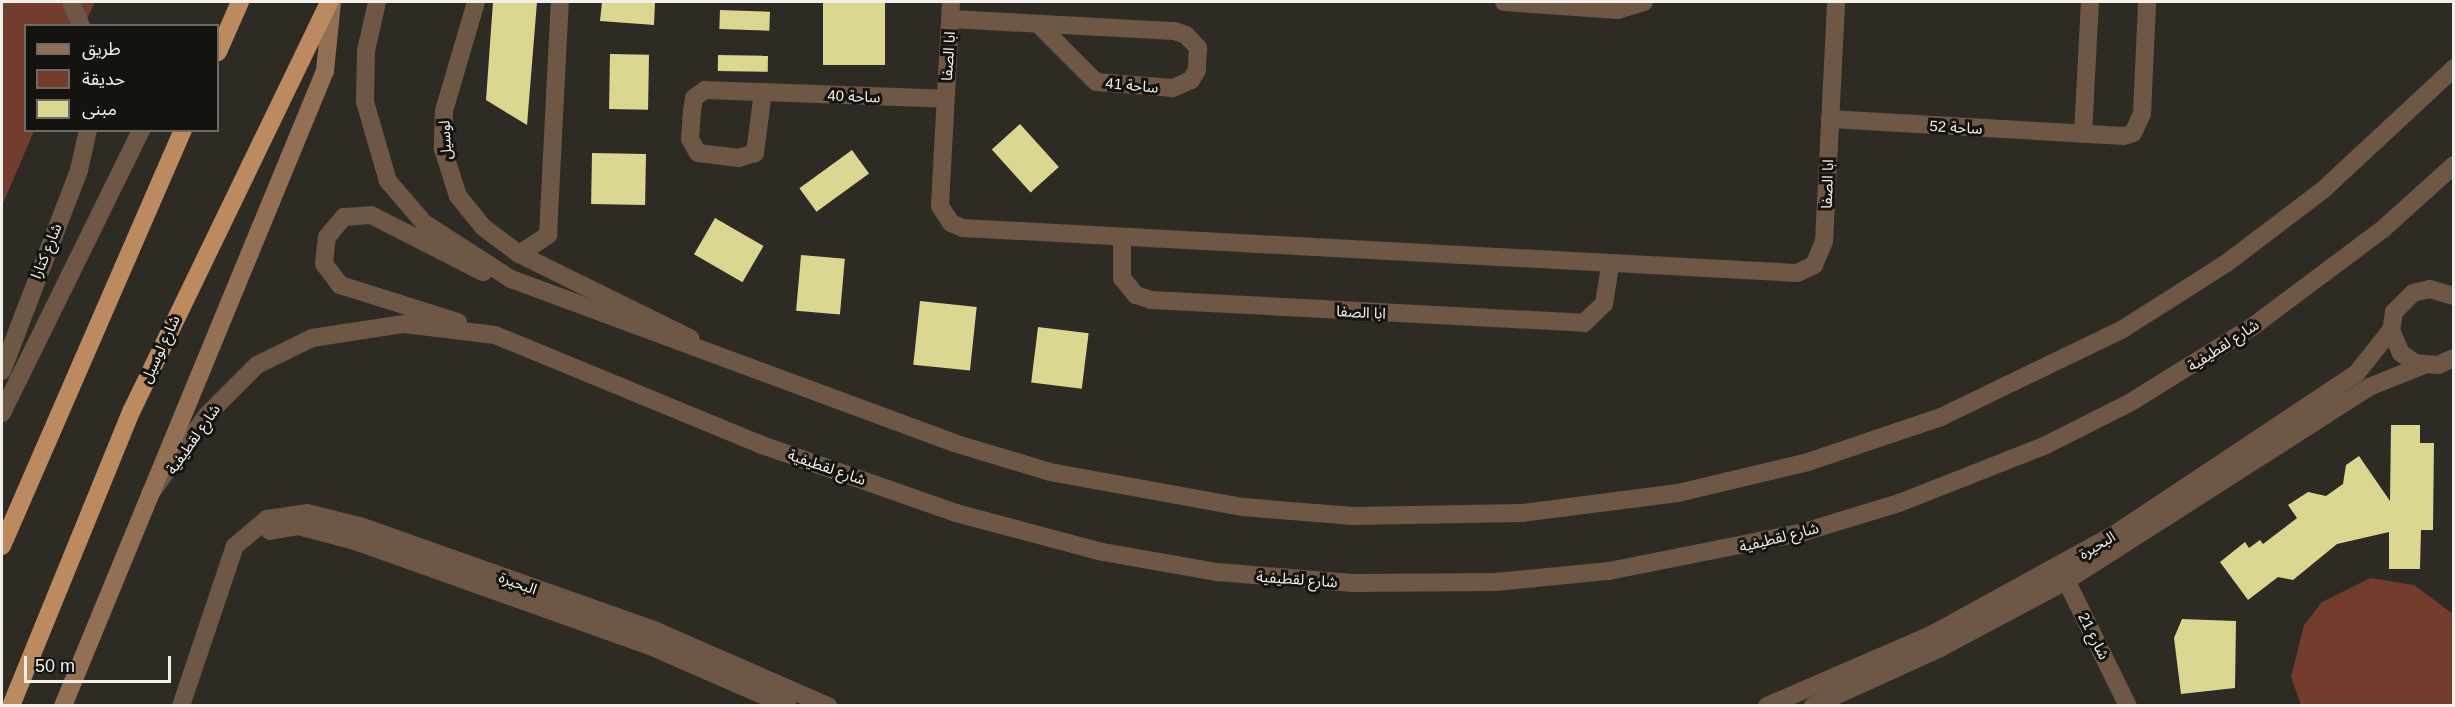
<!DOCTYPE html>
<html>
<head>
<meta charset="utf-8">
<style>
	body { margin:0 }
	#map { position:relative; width:2455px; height:707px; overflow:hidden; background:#2e2a24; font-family:Helvetica,"Noto Sans Arabic",sans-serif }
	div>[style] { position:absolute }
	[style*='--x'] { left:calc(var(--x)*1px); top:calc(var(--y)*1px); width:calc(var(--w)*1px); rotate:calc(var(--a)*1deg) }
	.green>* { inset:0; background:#743c2d }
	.building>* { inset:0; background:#dcd790; transform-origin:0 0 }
	.minor>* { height:18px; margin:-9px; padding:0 9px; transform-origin:9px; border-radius:9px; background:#6e5745 }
	.tertiary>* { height:18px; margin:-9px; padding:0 9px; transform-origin:9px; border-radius:9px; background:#6e5745 }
	.secondary>* { height:18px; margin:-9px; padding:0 9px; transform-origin:9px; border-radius:9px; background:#936f53 }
	.trunk>* { height:18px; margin:-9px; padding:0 9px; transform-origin:9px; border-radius:9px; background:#bd8a60 }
	span { translate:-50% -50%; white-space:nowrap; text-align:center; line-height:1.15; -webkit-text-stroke:6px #141310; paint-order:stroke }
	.street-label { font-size:15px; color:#f3f0ec }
	.frame { position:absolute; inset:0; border:3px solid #f3f0ec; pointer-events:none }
	.legend { position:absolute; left:24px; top:24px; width:195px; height:108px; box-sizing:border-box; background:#141310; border:2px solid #6d6b68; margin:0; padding:8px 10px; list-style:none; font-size:18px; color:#f3f0ec }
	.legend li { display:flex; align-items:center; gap:12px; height:30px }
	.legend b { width:30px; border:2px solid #6d6b68 }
	.scale { position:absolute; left:24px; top:656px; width:147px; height:27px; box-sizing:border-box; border:3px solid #f3f0ec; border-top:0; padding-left:8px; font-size:18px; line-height:21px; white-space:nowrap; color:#f3f0ec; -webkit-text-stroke:4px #141310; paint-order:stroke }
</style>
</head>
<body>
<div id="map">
	<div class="green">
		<div style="clip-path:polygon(2px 2px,95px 2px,84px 25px,26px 26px,26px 130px,34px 131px,2px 206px)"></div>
		<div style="clip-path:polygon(2370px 578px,2414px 585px,2453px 614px,2453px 705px,2301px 705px,2291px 677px,2304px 625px,2322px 602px)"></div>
	</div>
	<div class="building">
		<div style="clip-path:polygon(493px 2px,537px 2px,527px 125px,486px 100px)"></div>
		<div style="clip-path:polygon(602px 2px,655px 2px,654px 25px,600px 21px)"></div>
		<div style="left:823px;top:2px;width:62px;height:63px"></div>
		<div style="left:720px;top:10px;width:50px;height:19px;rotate:2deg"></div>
		<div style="left:610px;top:54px;width:39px;height:55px;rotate:1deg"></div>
		<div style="left:718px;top:55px;width:50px;height:16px;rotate:1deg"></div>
		<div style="left:1020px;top:124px;width:58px;height:38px;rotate:48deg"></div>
		<div style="left:852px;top:150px;width:29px;height:65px;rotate:54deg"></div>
		<div style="left:592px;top:153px;width:54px;height:51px;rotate:1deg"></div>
		<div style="left:715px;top:218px;width:56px;height:42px;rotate:30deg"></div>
		<div style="left:801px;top:255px;width:44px;height:56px;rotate:5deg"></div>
		<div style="left:920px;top:301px;width:57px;height:64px;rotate:6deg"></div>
		<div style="left:1038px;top:327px;width:51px;height:56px;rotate:7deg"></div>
		<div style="clip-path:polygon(2391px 425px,2420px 425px,2420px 443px,2434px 443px,2433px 530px,2421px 530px,2420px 569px,2389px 569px,2389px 532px,2337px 544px,2293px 580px,2278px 577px,2248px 600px,2220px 562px,2245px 542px,2249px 548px,2260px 540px,2263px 544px,2297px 518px,2288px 505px,2308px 492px,2326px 496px,2343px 484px,2346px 465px,2359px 456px,2390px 501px)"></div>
		<div style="clip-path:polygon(2182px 619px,2236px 621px,2235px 688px,2181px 694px,2174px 638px)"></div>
	</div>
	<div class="minor">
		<div style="--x:71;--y:2;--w:26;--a:67"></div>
		<div style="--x:476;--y:2;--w:114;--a:106.4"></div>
		<div style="--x:444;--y:111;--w:38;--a:92"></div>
		<div style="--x:443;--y:149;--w:49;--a:72.3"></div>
		<div style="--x:458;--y:196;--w:40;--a:51"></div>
		<div style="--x:483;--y:227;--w:45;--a:36.9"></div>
		<div style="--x:519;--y:254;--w:191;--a:26.2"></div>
		<div style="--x:951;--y:2;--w:204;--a:93.1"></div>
		<div style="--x:940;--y:206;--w:20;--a:57"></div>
		<div style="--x:951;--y:223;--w:13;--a:23"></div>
		<div style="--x:963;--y:228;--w:835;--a:3.09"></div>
		<div style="--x:1797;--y:273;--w:19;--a:-25"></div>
		<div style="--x:1814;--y:265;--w:25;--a:-67"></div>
		<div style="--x:1824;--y:242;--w:240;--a:-87.1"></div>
		<div style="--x:1504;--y:2;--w:114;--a:4"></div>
		<div style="--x:1618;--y:10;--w:27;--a:-17"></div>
		<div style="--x:951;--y:19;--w:224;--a:3.1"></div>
		<div style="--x:1175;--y:31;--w:12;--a:20"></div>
		<div style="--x:1186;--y:35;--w:18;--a:47"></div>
		<div style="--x:1198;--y:48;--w:22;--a:93"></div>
		<div style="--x:1197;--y:70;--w:12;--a:121"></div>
		<div style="--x:1191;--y:80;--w:20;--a:156"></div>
		<div style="--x:1173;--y:88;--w:77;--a:-175.5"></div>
		<div style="--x:1096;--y:82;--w:81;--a:-135"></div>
		<div style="--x:763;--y:92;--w:62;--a:97.5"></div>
		<div style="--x:755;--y:153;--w:17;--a:163"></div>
		<div style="--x:739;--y:158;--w:41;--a:-173"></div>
		<div style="--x:698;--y:153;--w:16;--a:-120"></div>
		<div style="--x:690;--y:139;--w:28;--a:-86"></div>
		<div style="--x:692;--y:111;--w:13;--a:-81"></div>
		<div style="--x:694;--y:98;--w:14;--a:-36"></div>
		<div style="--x:705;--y:90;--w:240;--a:2.1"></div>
		<div style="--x:1830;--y:119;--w:294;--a:3.3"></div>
		<div style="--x:2124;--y:136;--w:9;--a:-18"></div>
		<div style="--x:2133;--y:133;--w:21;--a:-65"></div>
		<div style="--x:2142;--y:114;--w:112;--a:-87.4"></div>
		<div style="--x:2083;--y:134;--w:132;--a:-87"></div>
		<div style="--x:1122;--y:237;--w:41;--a:90"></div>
		<div style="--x:1122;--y:278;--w:22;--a:51"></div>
		<div style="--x:1136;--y:295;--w:16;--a:18"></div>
		<div style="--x:1151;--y:300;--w:434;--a:3"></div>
		<div style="--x:1584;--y:323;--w:28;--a:-44"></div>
		<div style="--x:1604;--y:304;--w:38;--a:-81"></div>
		<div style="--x:519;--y:254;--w:35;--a:-33"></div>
		<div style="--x:548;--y:235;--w:233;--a:-87.1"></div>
		<div style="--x:2454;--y:296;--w:25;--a:-164"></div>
		<div style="--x:2430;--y:289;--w:17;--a:167"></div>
		<div style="--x:2413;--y:293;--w:27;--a:135"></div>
		<div style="--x:2394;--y:312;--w:18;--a:99"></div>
		<div style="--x:2391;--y:330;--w:25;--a:67"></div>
		<div style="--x:2401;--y:353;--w:17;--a:36"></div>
		<div style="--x:2415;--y:363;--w:23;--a:5"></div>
		<div style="--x:2438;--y:365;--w:17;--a:-24"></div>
		<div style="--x:2;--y:371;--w:215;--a:-69"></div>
		<div style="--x:79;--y:170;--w:41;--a:-77.3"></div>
		<div style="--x:270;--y:531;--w:28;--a:-10"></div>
		<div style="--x:298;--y:526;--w:59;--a:14.7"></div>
		<div style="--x:355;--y:541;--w:313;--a:19.6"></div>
		<div style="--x:650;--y:646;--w:150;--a:23.5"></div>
		<div style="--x:2061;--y:570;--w:152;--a:63.8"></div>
		<div style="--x:181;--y:706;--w:169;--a:-71.4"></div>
		<div style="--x:235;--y:546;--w:42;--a:-40.2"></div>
		<div style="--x:267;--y:519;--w:40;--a:-8.5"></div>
		<div style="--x:307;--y:513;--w:55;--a:13.8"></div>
		<div style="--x:360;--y:526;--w:314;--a:19.5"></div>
		<div style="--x:656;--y:631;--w:188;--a:23.6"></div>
		<div style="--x:1767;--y:706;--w:181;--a:-23.4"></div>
		<div style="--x:1933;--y:634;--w:208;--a:-28.8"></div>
		<div style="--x:2115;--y:534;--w:289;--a:-33.6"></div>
		<div style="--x:2356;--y:374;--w:56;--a:-51.5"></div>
		<div style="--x:1813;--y:706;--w:140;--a:-24.5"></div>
		<div style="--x:1940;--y:648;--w:143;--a:-28"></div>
		<div style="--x:2066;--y:581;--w:360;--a:-32.6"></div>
		<div style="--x:2369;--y:387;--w:59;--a:-21.8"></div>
	</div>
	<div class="tertiary">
		<div style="--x:377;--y:2;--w:50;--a:102.7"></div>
		<div style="--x:366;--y:51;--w:51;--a:91.1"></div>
		<div style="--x:365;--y:102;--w:82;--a:73.8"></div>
		<div style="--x:388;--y:181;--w:55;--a:49.4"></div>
		<div style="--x:424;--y:223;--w:103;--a:32.8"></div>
		<div style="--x:511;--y:279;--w:472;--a:20.3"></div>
		<div style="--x:954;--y:443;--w:100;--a:16.8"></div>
		<div style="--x:1050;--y:472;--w:196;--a:10.3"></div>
		<div style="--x:1243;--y:507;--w:110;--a:4.7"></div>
		<div style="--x:1353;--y:516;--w:169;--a:-1"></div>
		<div style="--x:1522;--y:513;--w:157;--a:-7.3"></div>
		<div style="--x:1678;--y:493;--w:134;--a:-13.4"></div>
		<div style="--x:1808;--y:462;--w:140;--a:-18.7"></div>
		<div style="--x:1941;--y:417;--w:202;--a:-25.8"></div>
		<div style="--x:2123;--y:329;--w:125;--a:-32.5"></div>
		<div style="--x:2228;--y:262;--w:121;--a:-37.2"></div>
		<div style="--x:2324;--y:189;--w:178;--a:-42.9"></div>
		<div style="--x:458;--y:322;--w:124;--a:-162.6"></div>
		<div style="--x:340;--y:285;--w:26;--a:-127"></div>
		<div style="--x:324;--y:264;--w:27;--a:-84"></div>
		<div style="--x:327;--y:237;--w:26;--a:-50"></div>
		<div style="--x:344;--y:217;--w:27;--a:-4"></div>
		<div style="--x:371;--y:215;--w:126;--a:27"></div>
		<div style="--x:2;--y:413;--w:315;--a:-63.8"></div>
		<div style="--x:150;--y:494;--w:99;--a:-54.1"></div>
		<div style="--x:208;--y:414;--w:69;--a:-45"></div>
		<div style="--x:257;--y:365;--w:61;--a:-26.1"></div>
		<div style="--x:312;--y:338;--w:93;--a:-8.7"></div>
		<div style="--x:404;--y:324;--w:92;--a:6.9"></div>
		<div style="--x:495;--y:335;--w:286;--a:22.4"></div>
		<div style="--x:759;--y:444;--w:209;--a:19.3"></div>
		<div style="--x:956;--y:513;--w:152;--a:14.9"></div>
		<div style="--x:1103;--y:552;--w:116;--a:10"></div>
		<div style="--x:1217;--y:572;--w:136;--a:4.6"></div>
		<div style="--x:1353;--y:583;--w:143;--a:-0.4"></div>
		<div style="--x:1496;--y:582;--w:114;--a:-5.6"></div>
		<div style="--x:1609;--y:571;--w:199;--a:-11.3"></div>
		<div style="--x:1804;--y:532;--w:99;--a:-17"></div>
		<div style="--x:1899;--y:503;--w:158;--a:-21.5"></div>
		<div style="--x:2046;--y:445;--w:95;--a:-26.8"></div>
		<div style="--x:2131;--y:402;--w:142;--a:-31.8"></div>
		<div style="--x:2252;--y:327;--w:164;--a:-36.8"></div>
		<div style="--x:2383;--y:229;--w:96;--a:-42"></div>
	</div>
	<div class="secondary">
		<div style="--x:63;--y:706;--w:687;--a:-67.58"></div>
		<div style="--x:325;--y:71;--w:69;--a:-84.2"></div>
	</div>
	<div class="trunk">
		<div style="--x:218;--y:52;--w:55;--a:-66.3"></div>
		<div style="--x:2;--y:546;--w:454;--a:-66.5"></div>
		<div style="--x:11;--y:706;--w:320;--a:-67.8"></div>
		<div style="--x:132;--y:410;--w:453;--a:-64.2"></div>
	</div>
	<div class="street-label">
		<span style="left:948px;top:56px;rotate:-86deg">ابا الصفا</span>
		<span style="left:1132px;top:85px;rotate:5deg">ساحة 41</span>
		<span style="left:854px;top:96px;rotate:2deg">ساحة 40</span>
		<span style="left:1956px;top:127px;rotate:3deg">ساحة 52</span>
		<span style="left:445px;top:140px;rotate:-93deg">لوسيل</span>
		<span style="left:1827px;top:184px;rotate:-88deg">ابا الصفا</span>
		<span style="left:46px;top:251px;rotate:-68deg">شارع كتارا</span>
		<span style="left:1361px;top:312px;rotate:3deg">ابا الصفا</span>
		<span style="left:2223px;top:345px;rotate:-33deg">شارع لقطيفية</span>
		<span style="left:160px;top:349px;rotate:-65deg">شارع لوسيل</span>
		<span style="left:193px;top:439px;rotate:-55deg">شارع لقطيفية</span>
		<span style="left:827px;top:467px;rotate:19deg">شارع لقطيفية</span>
		<span style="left:1779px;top:537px;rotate:-14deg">شارع لقطيفية</span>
		<span style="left:2097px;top:545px;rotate:-31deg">البحيرة</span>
		<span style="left:1297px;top:579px;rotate:4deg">شارع لقطيفية</span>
		<span style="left:518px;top:583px;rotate:20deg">البحيرة</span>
		<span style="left:2094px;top:636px;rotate:63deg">شارع 21</span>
	</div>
	<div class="frame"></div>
	<ul class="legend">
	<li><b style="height:8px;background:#936f53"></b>طريق</li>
	<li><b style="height:16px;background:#743c2d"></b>حديقة</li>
	<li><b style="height:16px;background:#dcd790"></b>مبنى</li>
	</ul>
	<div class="scale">50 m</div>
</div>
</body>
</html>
